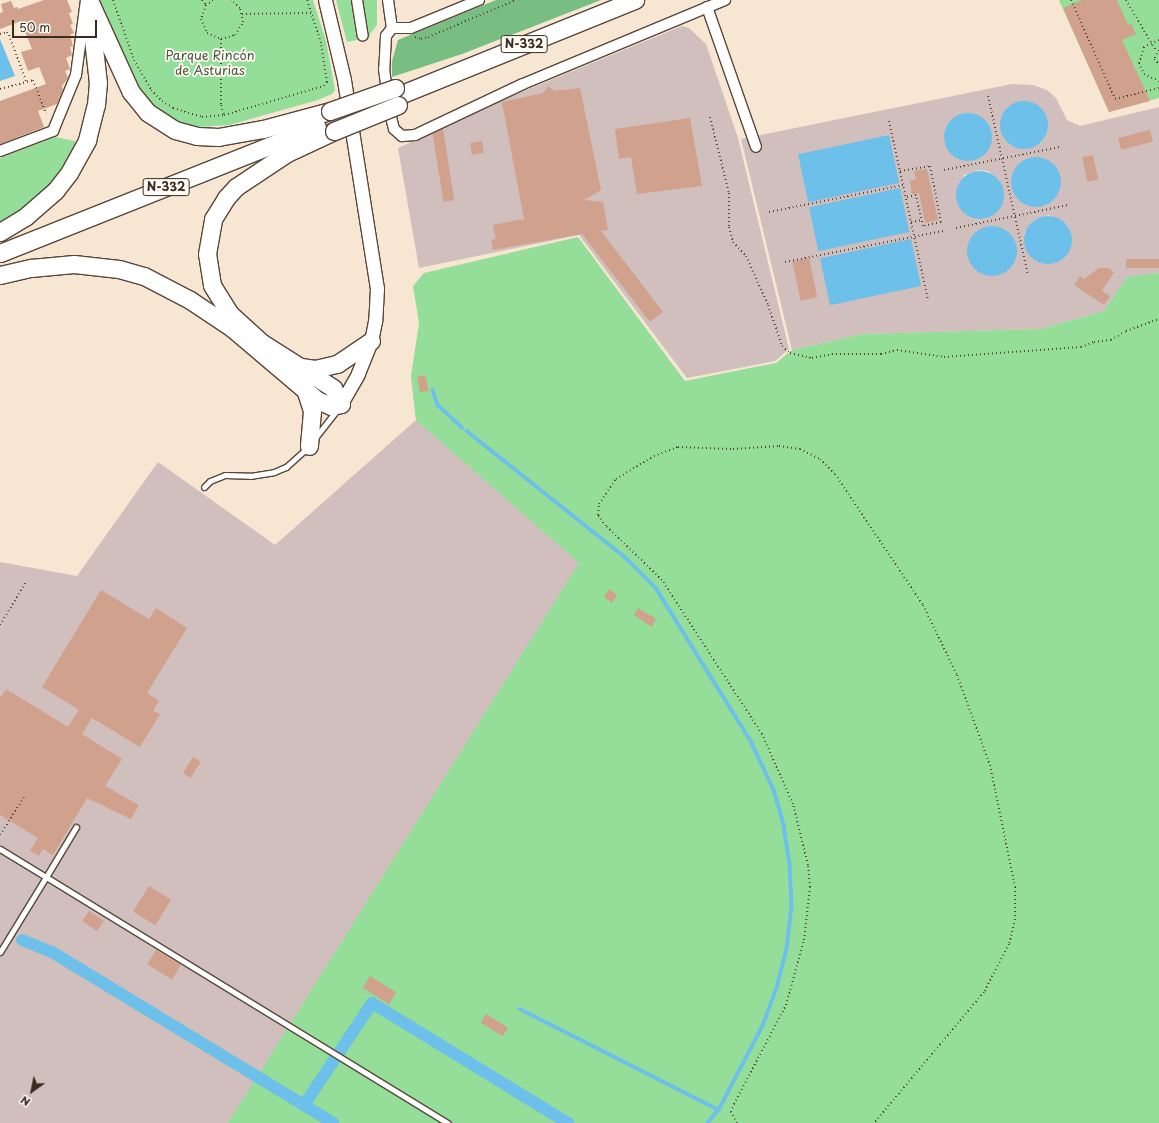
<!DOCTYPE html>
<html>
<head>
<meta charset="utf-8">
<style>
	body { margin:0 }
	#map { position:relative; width:1159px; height:1123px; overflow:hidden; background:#f7e6d2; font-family:"Playpen Sans",sans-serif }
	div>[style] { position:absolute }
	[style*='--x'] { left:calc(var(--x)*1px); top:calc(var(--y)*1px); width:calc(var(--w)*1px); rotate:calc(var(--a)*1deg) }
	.industrial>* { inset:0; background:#d1bfbd }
	.green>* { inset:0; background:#95de99 }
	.forest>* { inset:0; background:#78bd81 }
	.water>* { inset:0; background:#6dc0e9; transform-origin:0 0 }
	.round { border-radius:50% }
	.stream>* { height:3.5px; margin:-1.75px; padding:0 1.75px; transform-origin:1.75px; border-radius:1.75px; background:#6dc0e9 }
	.canal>* { height:12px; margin:-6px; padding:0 6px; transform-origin:6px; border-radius:6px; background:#6dc0e9 }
	.building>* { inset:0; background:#d0a18c; transform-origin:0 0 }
	.path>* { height:2px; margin-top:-1px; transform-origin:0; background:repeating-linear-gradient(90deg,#574639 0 1px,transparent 0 4px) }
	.roads { filter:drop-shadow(1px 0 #574639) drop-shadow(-1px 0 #574639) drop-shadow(0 1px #574639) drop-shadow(0 -1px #574639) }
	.lane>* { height:5px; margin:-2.5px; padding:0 2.5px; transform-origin:2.5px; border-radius:2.5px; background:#fff }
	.street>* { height:10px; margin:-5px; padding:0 5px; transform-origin:5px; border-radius:5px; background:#fff }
	.secondary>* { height:13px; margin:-6.5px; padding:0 6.5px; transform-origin:6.5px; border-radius:6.5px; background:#fff }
	.highway>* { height:17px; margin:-8.5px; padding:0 8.5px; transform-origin:8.5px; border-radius:8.5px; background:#fff }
	.bridges { filter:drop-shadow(1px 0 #574639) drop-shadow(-1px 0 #574639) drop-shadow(0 1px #574639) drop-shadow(0 -1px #574639) }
	.highway-bridge>* { height:17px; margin:-8.5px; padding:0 8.5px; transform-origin:8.5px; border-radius:8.5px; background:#fff }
	span { translate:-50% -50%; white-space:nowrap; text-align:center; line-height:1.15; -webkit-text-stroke:3.5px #fdfcf7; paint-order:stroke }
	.shield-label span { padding:1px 3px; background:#fdfcf7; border:1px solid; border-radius:3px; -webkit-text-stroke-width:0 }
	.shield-label { font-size:12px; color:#3b2a1e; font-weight:700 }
	.park-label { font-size:13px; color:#52573d }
	.north { position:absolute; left:12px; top:1071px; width:40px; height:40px; -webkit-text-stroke:3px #fdfcf7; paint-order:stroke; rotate:213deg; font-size:11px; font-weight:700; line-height:16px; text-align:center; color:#3b2a1e }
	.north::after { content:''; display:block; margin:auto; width:14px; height:18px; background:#3b2a1e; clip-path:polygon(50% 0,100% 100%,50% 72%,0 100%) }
	.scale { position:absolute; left:12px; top:20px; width:85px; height:18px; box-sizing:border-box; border:2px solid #3b2a1e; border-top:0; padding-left:5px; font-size:12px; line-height:14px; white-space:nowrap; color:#3b2a1e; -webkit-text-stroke:3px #fdfcf7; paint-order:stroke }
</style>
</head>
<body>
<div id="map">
	<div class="industrial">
		<div style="clip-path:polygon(682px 26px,689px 28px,706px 44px,738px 138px,789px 349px,775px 361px,687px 378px,579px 235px,419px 268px,398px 148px,512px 96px)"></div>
		<div style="clip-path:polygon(evenodd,1012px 84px,1033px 85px,1047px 90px,1056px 98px,1067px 120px,1080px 126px,1159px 107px,1159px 273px,1127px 278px,1104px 311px,1040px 329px,863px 334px,792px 350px,741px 139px,1012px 84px,1022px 101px,1048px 128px,1041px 143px,1007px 107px,1022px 101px,1012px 84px,958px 115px,944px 143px,946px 126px,958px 115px,1012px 84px,1035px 158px,1051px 163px,1058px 194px,1045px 206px,1035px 158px,1012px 84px,980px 170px,988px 171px,1000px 181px,992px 216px,985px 219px,969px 216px,958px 205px,964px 175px,980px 170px,1012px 84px,1049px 215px,1069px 227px,1072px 243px,1024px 233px,1034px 220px,1049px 215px)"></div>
		<div style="clip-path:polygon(411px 376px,587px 523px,727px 1123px,0 1123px,0 562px,77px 576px,158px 462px,275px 545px,416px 420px)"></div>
	</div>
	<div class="green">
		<div style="clip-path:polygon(99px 0,313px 0,326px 41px,335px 90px,332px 94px,318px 100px,229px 125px,197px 127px,181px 123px,165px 115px,141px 93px,123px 62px)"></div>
		<div style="clip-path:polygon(336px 0,377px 0,377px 25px,370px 34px,370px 37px,347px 42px)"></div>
		<div style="clip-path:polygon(1059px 0,1159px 0,1159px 98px,1109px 112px)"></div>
		<div style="clip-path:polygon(55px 137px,75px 141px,75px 147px,67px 162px,46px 189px,21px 210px,0 223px,0 158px)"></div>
		<div style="clip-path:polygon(578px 237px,685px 381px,776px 363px,792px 350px,863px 334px,1040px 329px,1104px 311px,1127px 277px,1159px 273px,1159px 1123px,228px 1123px,579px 563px,416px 420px,411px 376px,419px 323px,413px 286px,424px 273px)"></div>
	</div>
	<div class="forest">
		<div style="clip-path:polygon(496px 0,601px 0,462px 54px,392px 77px,392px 61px,398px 40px)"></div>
	</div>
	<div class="water">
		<div style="clip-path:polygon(0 39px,15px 76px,0 81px)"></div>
		<div class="round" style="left:1000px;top:101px;width:48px;height:48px"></div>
		<div class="round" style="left:944px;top:113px;width:48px;height:48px"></div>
		<div style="left:889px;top:135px;width:49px;height:93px;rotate:78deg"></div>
		<div class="round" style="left:1011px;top:157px;width:50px;height:50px"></div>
		<div class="round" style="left:956px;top:171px;width:48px;height:48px"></div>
		<div style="left:900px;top:188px;width:45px;height:93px;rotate:78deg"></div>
		<div class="round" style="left:1024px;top:216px;width:48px;height:48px"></div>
		<div class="round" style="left:967px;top:226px;width:50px;height:50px"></div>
		<div style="left:911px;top:239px;width:48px;height:93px;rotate:78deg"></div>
	</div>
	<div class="stream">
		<div style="--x:433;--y:390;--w:16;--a:72"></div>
		<div style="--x:438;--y:405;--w:33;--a:43"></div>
		<div style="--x:467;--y:431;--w:202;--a:38.6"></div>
		<div style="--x:625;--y:557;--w:44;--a:45"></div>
		<div style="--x:656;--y:588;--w:180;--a:58.2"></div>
		<div style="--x:751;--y:741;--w:54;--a:64.9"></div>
		<div style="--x:774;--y:790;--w:37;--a:74"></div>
		<div style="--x:784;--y:826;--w:39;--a:81"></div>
		<div style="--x:790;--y:865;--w:41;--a:87.2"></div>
		<div style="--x:792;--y:906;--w:43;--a:96.6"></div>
		<div style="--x:787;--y:949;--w:40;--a:104.4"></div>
		<div style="--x:777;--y:988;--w:40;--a:110.2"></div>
		<div style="--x:763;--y:1026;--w:95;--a:117.6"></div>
		<div style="--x:719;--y:1110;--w:17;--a:130"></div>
		<div style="--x:520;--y:1009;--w:223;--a:26.9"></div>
	</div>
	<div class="canal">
		<div style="--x:22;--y:940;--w:32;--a:22"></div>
		<div style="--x:52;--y:952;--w:329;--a:31.3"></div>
		<div style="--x:304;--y:1105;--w:123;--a:-56.3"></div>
		<div style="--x:372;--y:1003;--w:230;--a:31.5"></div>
	</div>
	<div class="building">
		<div style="clip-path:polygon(44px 0,67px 0,72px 12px,69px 13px,73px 24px,70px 25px,74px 33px,70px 35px,73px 46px,70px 47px,72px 55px,66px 58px,70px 69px,65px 71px,68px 78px,62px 86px,63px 90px,57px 104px,38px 111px,44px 127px,0 144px,0 101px,46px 84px,39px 67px,28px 71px,21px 52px,32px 49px,21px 21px,0 29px,0 13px,3px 12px,1px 4px,11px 1px,14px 8px,17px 7px,18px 9px)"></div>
		<div style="clip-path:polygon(1082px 0,1117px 0,1128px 25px,1131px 24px,1136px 34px,1122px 40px,1150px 101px,1109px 112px,1063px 8px)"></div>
		<div style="clip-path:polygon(548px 86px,555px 91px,580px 88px,601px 190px,584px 200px,603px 202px,608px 230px,601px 231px,663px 312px,650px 322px,582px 234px,493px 250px,491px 240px,496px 239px,493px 225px,524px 219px,502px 102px,543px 93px)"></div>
		<div style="clip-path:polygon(690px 118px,702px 186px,637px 194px,631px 157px,619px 159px,615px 129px)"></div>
		<div style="left:443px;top:129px;width:72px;height:11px;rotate:81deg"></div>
		<div style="left:1150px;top:130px;width:12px;height:33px;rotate:76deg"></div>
		<div style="left:482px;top:141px;width:12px;height:12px;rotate:81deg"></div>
		<div style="left:1093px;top:155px;width:25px;height:11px;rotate:78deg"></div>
		<div style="clip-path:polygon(927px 169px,938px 220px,925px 223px,919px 193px,912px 194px,910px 181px,916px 179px,914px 171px)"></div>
		<div style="left:809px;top:258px;width:40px;height:17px;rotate:78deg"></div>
		<div style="left:1159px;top:259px;width:9px;height:33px;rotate:90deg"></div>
		<div style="clip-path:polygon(1099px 268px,1108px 268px,1114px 272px,1102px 291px,1110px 296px,1104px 305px,1074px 285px,1080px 276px,1084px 279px)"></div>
		<div style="clip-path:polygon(425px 375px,429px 391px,420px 392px,417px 377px)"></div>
		<div style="clip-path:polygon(609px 589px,617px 595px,612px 603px,604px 597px)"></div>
		<div style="clip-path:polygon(101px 590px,149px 619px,156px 608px,187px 628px,147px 693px,159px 701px,153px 711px,160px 714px,140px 747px,92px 718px,82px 734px,122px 759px,105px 786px,139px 805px,131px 819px,87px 798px,53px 855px,43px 849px,39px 856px,30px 851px,38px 838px,0 815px,0 698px,6px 689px,68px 727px,79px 710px,42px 687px)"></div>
		<div style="clip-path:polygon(638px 608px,656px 619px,652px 627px,634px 615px)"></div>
		<div style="left:193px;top:757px;width:9px;height:19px;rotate:32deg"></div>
		<div style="left:149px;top:886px;width:26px;height:30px;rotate:32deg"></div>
		<div style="left:89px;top:911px;width:18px;height:12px;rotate:34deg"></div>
		<div style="left:156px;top:950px;width:29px;height:17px;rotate:31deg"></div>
		<div style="left:370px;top:976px;width:31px;height:14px;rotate:32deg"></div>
		<div style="left:486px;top:1014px;width:26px;height:10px;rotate:32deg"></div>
	</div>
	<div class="path">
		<div style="--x:113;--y:0;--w:64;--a:70.7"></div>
		<div style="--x:134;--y:60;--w:34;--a:60"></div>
		<div style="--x:151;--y:90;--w:16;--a:45"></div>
		<div style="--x:162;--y:101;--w:13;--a:32"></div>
		<div style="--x:173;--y:108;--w:30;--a:17"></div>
		<div style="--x:202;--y:117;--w:22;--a:-5"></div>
		<div style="--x:224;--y:115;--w:104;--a:-16.2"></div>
		<div style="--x:324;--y:86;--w:5;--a:-53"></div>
		<div style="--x:327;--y:82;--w:39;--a:-99"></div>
		<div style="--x:321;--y:43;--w:45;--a:-108"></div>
		<div style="--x:202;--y:0;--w:6;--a:51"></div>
		<div style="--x:213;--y:0;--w:9;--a:144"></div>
		<div style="--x:206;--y:5;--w:15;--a:110"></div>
		<div style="--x:201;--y:19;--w:15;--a:67"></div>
		<div style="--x:207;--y:33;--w:15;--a:23"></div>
		<div style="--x:221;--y:39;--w:15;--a:-16"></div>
		<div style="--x:235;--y:35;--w:15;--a:-58"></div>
		<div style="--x:243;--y:22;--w:14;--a:-102"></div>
		<div style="--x:240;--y:8;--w:12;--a:-138"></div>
		<div style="--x:1071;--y:0;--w:108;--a:66"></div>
		<div style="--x:1115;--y:99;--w:45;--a:-14"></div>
		<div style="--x:1126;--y:0;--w:59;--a:59.5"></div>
		<div style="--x:242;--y:14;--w:71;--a:-0.8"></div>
		<div style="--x:0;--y:34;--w:7;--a:-16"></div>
		<div style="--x:7;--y:32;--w:4;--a:56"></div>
		<div style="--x:9;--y:35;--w:49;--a:69.7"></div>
		<div style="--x:415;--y:37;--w:6;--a:18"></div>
		<div style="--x:421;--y:39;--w:7;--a:-16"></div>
		<div style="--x:428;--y:37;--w:95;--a:-22.8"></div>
		<div style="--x:221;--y:39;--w:66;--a:90"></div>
		<div style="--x:221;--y:105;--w:10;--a:73"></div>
		<div style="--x:1159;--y:40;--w:17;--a:155"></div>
		<div style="--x:1144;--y:47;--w:17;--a:107"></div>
		<div style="--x:1139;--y:63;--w:12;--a:66"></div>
		<div style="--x:1144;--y:74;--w:17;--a:25"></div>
		<div style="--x:1159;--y:50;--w:10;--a:119"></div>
		<div style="--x:1154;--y:59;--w:7;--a:45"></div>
		<div style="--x:0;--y:89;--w:34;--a:-15"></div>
		<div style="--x:33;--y:80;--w:36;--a:69"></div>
		<div style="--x:988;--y:96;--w:183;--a:77.4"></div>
		<div style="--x:710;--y:117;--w:78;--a:76"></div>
		<div style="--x:729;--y:193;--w:34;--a:90"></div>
		<div style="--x:729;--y:227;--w:16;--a:75"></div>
		<div style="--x:733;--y:242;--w:19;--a:47"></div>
		<div style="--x:746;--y:256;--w:54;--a:65.8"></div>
		<div style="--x:768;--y:305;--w:43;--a:71.1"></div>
		<div style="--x:782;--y:346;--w:11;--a:41"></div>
		<div style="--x:790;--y:353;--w:23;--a:13"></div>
		<div style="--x:812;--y:358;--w:20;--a:-11"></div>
		<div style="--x:832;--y:354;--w:49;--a:0"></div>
		<div style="--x:881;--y:354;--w:16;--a:-14"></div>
		<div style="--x:897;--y:350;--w:48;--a:8.5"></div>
		<div style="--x:944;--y:357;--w:137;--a:-4.2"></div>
		<div style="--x:1081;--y:347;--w:14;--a:-21"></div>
		<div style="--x:1094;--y:342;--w:17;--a:-7"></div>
		<div style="--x:1111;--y:340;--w:17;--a:-31"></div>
		<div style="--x:1126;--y:331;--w:35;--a:-20"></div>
		<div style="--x:889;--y:121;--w:183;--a:77.7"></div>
		<div style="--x:944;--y:170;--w:118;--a:-11.2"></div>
		<div style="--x:900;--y:171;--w:30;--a:-9"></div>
		<div style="--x:930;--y:166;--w:57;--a:78.9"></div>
		<div style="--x:941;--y:222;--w:18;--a:167"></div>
		<div style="--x:923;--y:226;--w:32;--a:-103"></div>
		<div style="--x:916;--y:195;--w:10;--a:169"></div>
		<div style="--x:769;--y:212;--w:137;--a:-11.4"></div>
		<div style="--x:911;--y:222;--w:11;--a:-10"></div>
		<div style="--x:956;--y:228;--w:114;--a:-11.6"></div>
		<div style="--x:785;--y:262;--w:161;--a:-11.1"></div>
		<div style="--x:0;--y:625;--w:50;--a:-58.8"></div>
		<div style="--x:0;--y:835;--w:45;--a:-57.7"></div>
		<div style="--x:737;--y:1123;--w:13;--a:-119"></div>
		<div style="--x:731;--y:1112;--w:9;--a:-69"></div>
		<div style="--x:734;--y:1104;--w:112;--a:-62.3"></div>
		<div style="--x:786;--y:1005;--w:67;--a:-74.5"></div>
		<div style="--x:804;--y:940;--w:53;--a:-83.5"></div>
		<div style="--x:810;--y:887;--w:22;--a:-95"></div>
		<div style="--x:808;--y:865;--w:63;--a:-103.8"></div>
		<div style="--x:793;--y:804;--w:77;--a:-113.9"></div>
		<div style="--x:762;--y:734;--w:184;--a:-123"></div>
		<div style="--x:662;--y:580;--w:78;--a:-136"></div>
		<div style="--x:606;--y:526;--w:14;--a:-126"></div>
		<div style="--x:598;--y:515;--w:11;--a:-85"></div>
		<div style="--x:599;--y:504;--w:30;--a:-56"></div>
		<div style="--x:616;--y:479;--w:44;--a:-31.2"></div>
		<div style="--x:654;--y:456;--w:26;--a:-21"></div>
		<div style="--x:678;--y:447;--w:55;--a:2.1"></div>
		<div style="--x:733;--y:449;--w:46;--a:-3.7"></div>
		<div style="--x:779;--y:446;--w:21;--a:8"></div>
		<div style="--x:800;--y:449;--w:22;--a:27"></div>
		<div style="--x:820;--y:459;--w:21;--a:45"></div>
		<div style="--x:835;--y:474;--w:158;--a:56.1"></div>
		<div style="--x:923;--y:605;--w:78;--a:64.1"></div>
		<div style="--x:957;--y:675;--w:96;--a:69.9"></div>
		<div style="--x:990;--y:765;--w:125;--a:78.4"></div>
		<div style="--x:1015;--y:887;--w:32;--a:90"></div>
		<div style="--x:1015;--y:919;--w:26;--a:103"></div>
		<div style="--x:1009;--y:944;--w:54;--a:117.5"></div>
		<div style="--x:984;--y:992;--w:171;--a:130"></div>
	</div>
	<div class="roads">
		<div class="lane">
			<div style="--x:315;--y:438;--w:36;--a:-52"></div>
			<div style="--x:204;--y:487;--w:8;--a:-45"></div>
			<div style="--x:210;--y:481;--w:16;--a:-22"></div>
			<div style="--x:225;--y:475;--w:25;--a:2"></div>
			<div style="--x:250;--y:476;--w:24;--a:-9"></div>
			<div style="--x:274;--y:472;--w:13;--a:-23"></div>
			<div style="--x:286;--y:467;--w:28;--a:-42"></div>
			<div style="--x:76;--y:827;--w:58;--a:121"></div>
			<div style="--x:46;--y:877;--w:471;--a:31.5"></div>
			<div style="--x:0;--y:849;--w:54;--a:31.3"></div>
			<div style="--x:46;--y:877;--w:88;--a:121.5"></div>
		</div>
		<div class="street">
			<div style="--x:357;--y:0;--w:36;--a:81"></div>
			<div style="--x:388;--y:0;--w:28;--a:82"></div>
			<div style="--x:479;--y:0;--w:74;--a:157.6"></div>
			<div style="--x:411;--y:28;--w:19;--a:180"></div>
			<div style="--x:392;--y:28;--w:10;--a:127"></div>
			<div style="--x:386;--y:36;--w:33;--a:93"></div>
			<div style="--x:384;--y:69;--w:44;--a:82.2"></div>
			<div style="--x:390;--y:113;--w:16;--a:76"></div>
			<div style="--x:394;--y:129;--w:11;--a:41"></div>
			<div style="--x:402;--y:136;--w:13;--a:-4"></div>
			<div style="--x:415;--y:135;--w:119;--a:-25.3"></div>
			<div style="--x:523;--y:84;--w:219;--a:-22.6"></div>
			<div style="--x:707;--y:7;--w:148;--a:70.7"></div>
			<div style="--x:0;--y:151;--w:57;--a:-20.7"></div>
			<div style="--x:53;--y:131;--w:61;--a:-67.7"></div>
			<div style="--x:76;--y:75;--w:76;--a:-82.4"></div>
		</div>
		<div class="secondary">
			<div style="--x:325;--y:0;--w:82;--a:76.6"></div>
			<div style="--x:344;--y:80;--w:211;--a:81"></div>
			<div style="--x:377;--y:288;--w:33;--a:93"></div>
			<div style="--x:375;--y:321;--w:20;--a:101"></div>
			<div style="--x:371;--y:341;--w:35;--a:112"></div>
			<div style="--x:358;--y:374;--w:34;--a:120"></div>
		</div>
		<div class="highway">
			<div style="--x:89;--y:0;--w:101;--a:65.5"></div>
			<div style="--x:131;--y:92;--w:26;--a:51"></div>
			<div style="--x:147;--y:112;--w:33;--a:33"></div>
			<div style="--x:175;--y:130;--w:23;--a:15"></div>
			<div style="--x:197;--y:136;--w:21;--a:3"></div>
			<div style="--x:218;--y:137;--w:46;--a:-10.1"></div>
			<div style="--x:263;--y:129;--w:69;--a:-15"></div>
			<div style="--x:397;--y:96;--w:257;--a:-22"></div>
			<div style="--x:0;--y:232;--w:29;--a:-31"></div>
			<div style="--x:25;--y:217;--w:40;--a:-41"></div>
			<div style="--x:55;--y:191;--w:23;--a:-52"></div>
			<div style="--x:69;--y:173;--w:38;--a:-61"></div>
			<div style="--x:87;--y:140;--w:36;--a:-76"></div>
			<div style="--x:96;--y:105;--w:22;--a:-85"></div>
			<div style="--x:98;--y:83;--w:61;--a:-96.5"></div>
			<div style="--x:0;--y:253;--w:341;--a:-21.7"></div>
			<div style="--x:0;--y:275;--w:32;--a:-13"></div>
			<div style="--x:31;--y:268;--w:43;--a:-5.3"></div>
			<div style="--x:74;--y:264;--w:45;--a:6.3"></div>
			<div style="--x:119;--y:269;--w:26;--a:16"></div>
			<div style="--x:144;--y:276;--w:52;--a:27.6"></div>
			<div style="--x:190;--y:300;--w:50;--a:33.7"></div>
			<div style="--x:232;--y:328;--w:111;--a:40.3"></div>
			<div style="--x:317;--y:400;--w:15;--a:23"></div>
			<div style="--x:331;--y:406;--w:10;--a:-11"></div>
			<div style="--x:341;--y:404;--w:18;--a:-117"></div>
			<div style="--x:333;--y:388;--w:84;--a:-147.6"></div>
			<div style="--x:262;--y:343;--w:43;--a:-137.8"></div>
			<div style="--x:230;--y:314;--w:34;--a:-122"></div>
			<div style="--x:212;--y:285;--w:31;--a:-99"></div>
			<div style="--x:207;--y:254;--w:36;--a:-80"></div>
			<div style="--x:213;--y:219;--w:25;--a:-58"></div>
			<div style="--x:226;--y:198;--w:15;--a:-48"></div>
			<div style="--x:236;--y:187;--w:61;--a:-33.7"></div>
			<div style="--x:287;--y:153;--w:52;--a:-25.1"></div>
			<div style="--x:301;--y:367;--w:14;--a:8"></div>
			<div style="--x:315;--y:369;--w:23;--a:-13"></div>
			<div style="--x:337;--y:364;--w:41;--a:-34.1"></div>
			<div style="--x:305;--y:389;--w:23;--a:72"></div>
			<div style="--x:312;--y:411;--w:35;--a:95"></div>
		</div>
	</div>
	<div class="bridges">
		<div class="highway-bridge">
			<div style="--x:330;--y:111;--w:69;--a:-19.5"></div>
			<div style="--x:334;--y:131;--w:69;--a:-22.1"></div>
		</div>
	</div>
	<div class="shield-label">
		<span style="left:524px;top:44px">N-332</span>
		<span style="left:166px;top:187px">N-332</span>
	</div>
	<div class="park-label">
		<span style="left:210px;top:63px">Parque Rincón<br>de Asturias</span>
	</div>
	<div class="north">N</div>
	<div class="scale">50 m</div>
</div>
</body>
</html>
